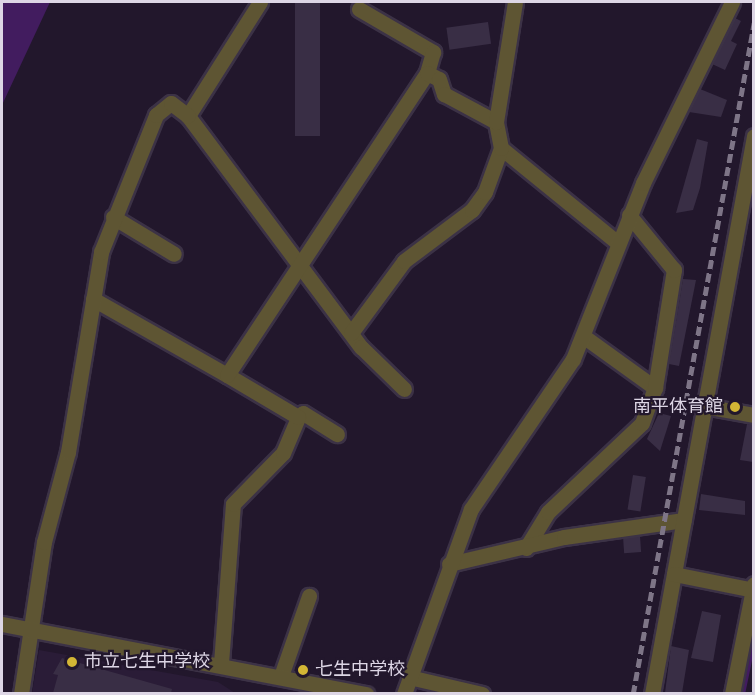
<!DOCTYPE html>
<html>
<head>
<meta charset="utf-8">
<style>
	body { margin:0 }
	#map { position:relative; width:755px; height:695px; overflow:hidden; background:#22172c; font-family:"Sofia Sans Condensed","Noto Sans JP",sans-serif }
	div>[style] { position:absolute }
	[style*='--x'] { left:calc(var(--x)*1px); top:calc(var(--y)*1px); width:calc(var(--w)*1px); rotate:calc(var(--a)*1deg) }
	.built>* { inset:0; background:#2a1c37 }
	.water>* { inset:0; background:#421c5f }
	.stream>* { height:4.5px; margin:-2.25px; padding:0 2.25px; transform-origin:2.25px; border-radius:2.25px; background:#421c5f }
	.building>* { inset:0; background:#392e45; transform-origin:0 0 }
	.roads { filter:drop-shadow(2px 0 #3c3246) drop-shadow(-2px 0 #3c3246) drop-shadow(0 2px #3c3246) drop-shadow(0 -2px #3c3246) }
	.minor>* { height:15px; margin:-7.5px; padding:0 7.5px; transform-origin:7.5px; border-radius:7.5px; background:#5e5533 }
	.tertiary>* { height:15px; margin:-7.5px; padding:0 7.5px; transform-origin:7.5px; border-radius:7.5px; background:#5e5533 }
	.rail>* { height:4.5px; margin-top:-2.25px; transform-origin:0; background:repeating-linear-gradient(90deg,#7e7587 0 9px,transparent 0 13.5px) }
	.dots>* { width:16px; height:16px; translate:-50% -50%; box-sizing:border-box; border:3px solid #22172c; border-radius:50% }
	span { translate:-50% -50%; white-space:nowrap; text-align:center; line-height:1.15; -webkit-text-stroke:4.5px #22172c; paint-order:stroke }
	.poi-label { font-size:18px; color:#ddd6e5 }
	.right { translate:-100% -50%; text-align:right }
	.left { translate:0 -50%; text-align:left }
	.frame { position:absolute; inset:0; border:3px solid #ddd6e5; pointer-events:none }
</style>
</head>
<body>
<div id="map">
	<div class="built">
		<div style="clip-path:polygon(39px 650px,218px 682px,235px 693px,32px 694px)"></div>
	</div>
	<div class="water">
		<div style="clip-path:polygon(2px 2px,50px 2px,2px 105px)"></div>
	</div>
	<div class="stream">
		<div style="--x:742;--y:694;--w:59;--a:-78.3"></div>
	</div>
	<div class="building">
		<div style="left:295px;top:2px;width:25px;height:134px"></div>
		<div style="clip-path:polygon(735px 18px,741px 21px,731px 41px,737px 44px,725px 70px,712px 64px)"></div>
		<div style="left:488px;top:22px;width:22px;height:42px;rotate:82deg"></div>
		<div style="clip-path:polygon(700px 89px,727px 100px,721px 117px,689px 112px)"></div>
		<div style="clip-path:polygon(697px 139px,708px 142px,700px 188px,693px 210px,676px 213px)"></div>
		<div style="clip-path:polygon(683px 279px,696px 280px,679px 366px,669px 364px)"></div>
		<div style="clip-path:polygon(659px 413px,671px 416px,660px 451px,647px 439px)"></div>
		<div style="clip-path:polygon(747px 424px,753px 425px,753px 462px,740px 460px)"></div>
		<div style="left:633px;top:475px;width:13px;height:35px;rotate:9deg"></div>
		<div style="clip-path:polygon(701px 494px,745px 501px,745px 515px,699px 510px)"></div>
		<div style="left:640px;top:536px;width:16px;height:17px;rotate:86deg"></div>
		<div style="clip-path:polygon(702px 611px,721px 615px,713px 662px,691px 658px)"></div>
		<div style="clip-path:polygon(671px 646px,689px 650px,682px 693px,665px 693px)"></div>
		<div style="clip-path:polygon(62px 658px,172px 689px,171px 693px,53px 693px,58px 675px,53px 674px)"></div>
	</div>
	<div class="roads">
		<div class="minor">
			<div style="--x:260;--y:2;--w:135;--a:122.3"></div>
			<div style="--x:188;--y:116;--w:289;--a:53.2"></div>
			<div style="--x:361;--y:347;--w:60;--a:44.3"></div>
			<div style="--x:359;--y:9;--w:86;--a:30.2"></div>
			<div style="--x:433;--y:52;--w:22;--a:106"></div>
			<div style="--x:501;--y:148;--w:151;--a:39.1"></div>
			<div style="--x:113;--y:217;--w:71;--a:31.2"></div>
			<div style="--x:93;--y:299;--w:154;--a:29.6"></div>
			<div style="--x:351;--y:333;--w:89;--a:-53.6"></div>
			<div style="--x:404;--y:261;--w:85;--a:-36.9"></div>
			<div style="--x:472;--y:210;--w:22;--a:-54"></div>
			<div style="--x:485;--y:192;--w:47;--a:-70"></div>
			<div style="--x:501;--y:148;--w:26;--a:-101"></div>
			<div style="--x:583;--y:336;--w:89;--a:35.8"></div>
			<div style="--x:704;--y:406;--w:51;--a:10.2"></div>
			<div style="--x:298;--y:417;--w:6;--a:-39"></div>
			<div style="--x:303;--y:413;--w:40;--a:32"></div>
			<div style="--x:526;--y:548;--w:42;--a:-58.6"></div>
			<div style="--x:548;--y:512;--w:129;--a:-43.4"></div>
			<div style="--x:642;--y:423;--w:37;--a:-70"></div>
			<div style="--x:655;--y:388;--w:120;--a:-80.9"></div>
			<div style="--x:674;--y:270;--w:71;--a:-129.3"></div>
			<div style="--x:449;--y:564;--w:118;--a:-13.2"></div>
			<div style="--x:564;--y:537;--w:121;--a:-8.1"></div>
			<div style="--x:221;--y:663;--w:159;--a:-85.7"></div>
			<div style="--x:233;--y:504;--w:71;--a:-45.6"></div>
			<div style="--x:283;--y:453;--w:39;--a:-67"></div>
			<div style="--x:298;--y:417;--w:82;--a:-149.4"></div>
			<div style="--x:227;--y:375;--w:362;--a:-56.5"></div>
			<div style="--x:427;--y:73;--w:13;--a:27"></div>
			<div style="--x:439;--y:79;--w:16;--a:72"></div>
			<div style="--x:444;--y:94;--w:59;--a:28.3"></div>
			<div style="--x:496;--y:122;--w:121;--a:-81"></div>
			<div style="--x:281;--y:676;--w:85;--a:-70.7"></div>
			<div style="--x:409;--y:677;--w:75;--a:13.1"></div>
			<div style="--x:21;--y:694;--w:154;--a:-81.4"></div>
			<div style="--x:44;--y:542;--w:93;--a:-75.1"></div>
			<div style="--x:68;--y:452;--w:203;--a:-80.6"></div>
			<div style="--x:101;--y:252;--w:148;--a:-68.1"></div>
			<div style="--x:156;--y:115;--w:19;--a:-39"></div>
			<div style="--x:171;--y:103;--w:21;--a:37"></div>
			<div style="--x:404;--y:694;--w:197;--a:-70.1"></div>
			<div style="--x:471;--y:509;--w:181;--a:-55.8"></div>
			<div style="--x:573;--y:359;--w:189;--a:-68.3"></div>
			<div style="--x:643;--y:183;--w:202;--a:-63.8"></div>
			<div style="--x:652;--y:694;--w:567;--a:-79.64"></div>
			<div style="--x:732;--y:694;--w:112;--a:-78.7"></div>
		</div>
		<div class="tertiary">
			<div style="--x:674;--y:574;--w:82;--a:11.3"></div>
			<div style="--x:2;--y:624;--w:371;--a:10.9"></div>
		</div>
	</div>
	<div class="rail">
		<div style="--x:633;--y:694;--w:682;--a:-79.78"></div>
	</div>
	<div class="dots">
		<div style="left:735px;top:407px;background:#d3b635"></div>
		<div style="left:72px;top:662px;background:#d3b635"></div>
		<div style="left:303px;top:670px;background:#d3b635"></div>
	</div>
	<div class="poi-label">
		<span class="right" style="left:723px;top:407px">南平体育館</span>
		<span class="left" style="left:84px;top:662px">市立七生中学校</span>
		<span class="left" style="left:315px;top:670px">七生中学校</span>
	</div>
	<div class="frame"></div>
</div>
</body>
</html>
